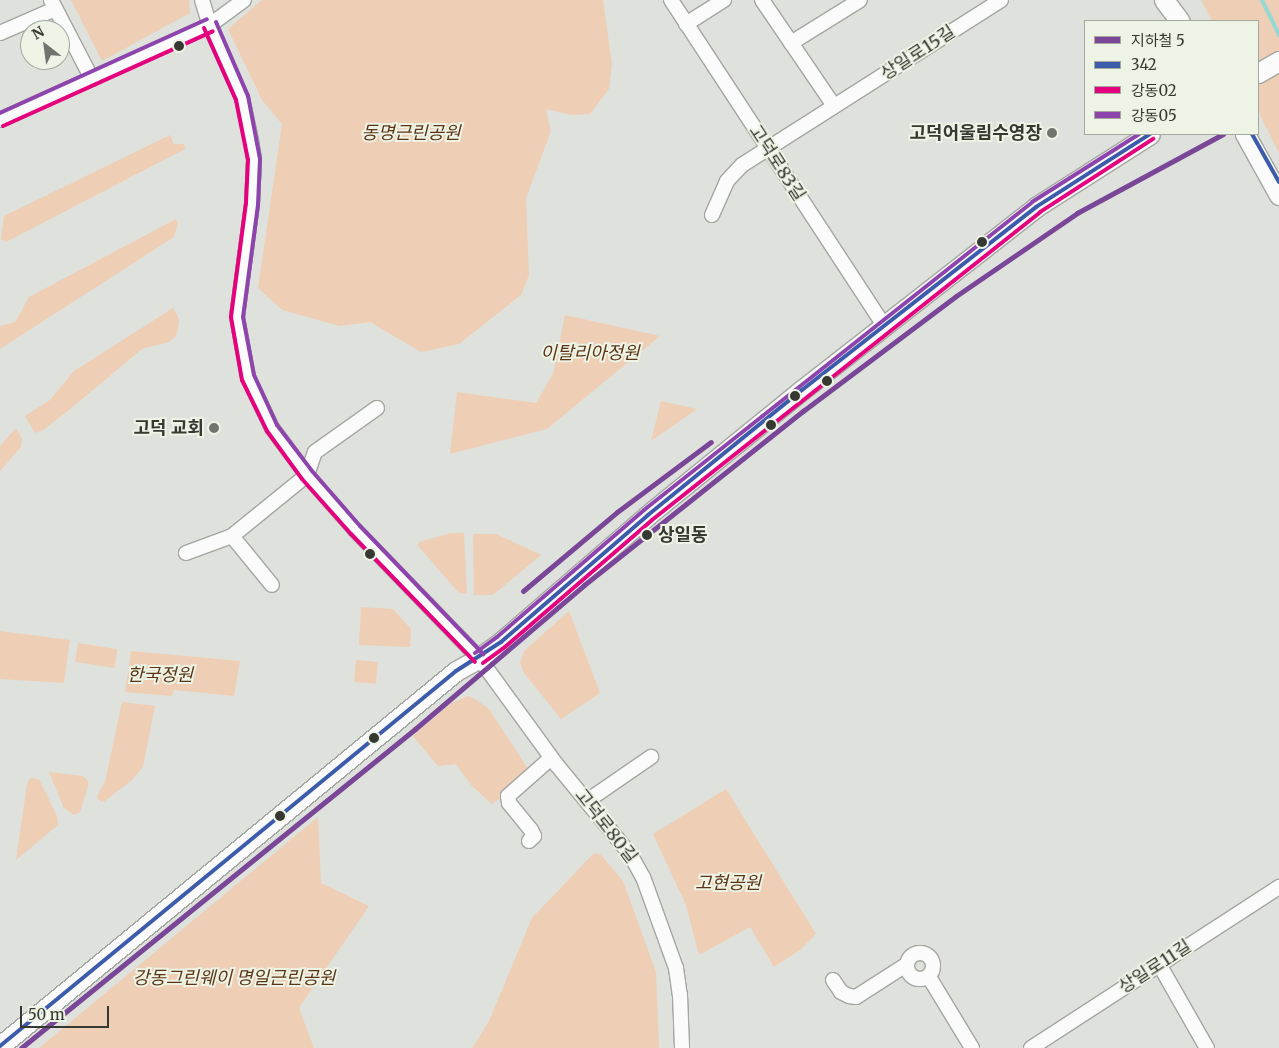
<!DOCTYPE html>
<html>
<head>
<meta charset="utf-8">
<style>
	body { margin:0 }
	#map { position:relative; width:1279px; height:1048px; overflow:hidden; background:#dfe2dc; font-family:Merriweather,"Noto Sans KR",serif }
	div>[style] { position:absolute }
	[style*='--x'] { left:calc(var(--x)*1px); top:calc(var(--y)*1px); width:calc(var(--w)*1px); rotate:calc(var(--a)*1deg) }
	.green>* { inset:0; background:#eeceb4; transform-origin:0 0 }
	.stream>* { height:4px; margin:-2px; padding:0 2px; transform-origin:2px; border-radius:2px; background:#95d9d5 }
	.roads { filter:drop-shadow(1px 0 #a4a6a1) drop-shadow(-1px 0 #a4a6a1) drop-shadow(0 1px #a4a6a1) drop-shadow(0 -1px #a4a6a1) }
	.street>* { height:14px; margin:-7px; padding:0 7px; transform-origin:7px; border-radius:7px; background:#fafbfa }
	.street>.ring { margin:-7px; padding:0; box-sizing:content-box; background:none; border:14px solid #fafbfa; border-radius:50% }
	.secondary>* { height:19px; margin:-9.5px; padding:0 9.5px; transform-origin:9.5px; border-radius:9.5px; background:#fafbfa }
	.bus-1>* { height:4px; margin:-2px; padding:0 2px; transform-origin:2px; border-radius:2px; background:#3d5bab }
	.bus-2>* { height:4px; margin:-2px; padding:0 2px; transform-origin:2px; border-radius:2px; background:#e5007d }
	.bus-3>* { height:4px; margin:-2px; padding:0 2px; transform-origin:2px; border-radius:2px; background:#8e44ad }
	.bus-4>* { height:4px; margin:-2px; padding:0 2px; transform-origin:2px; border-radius:2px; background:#3d5bab }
	.metro-1>* { height:5px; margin:-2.5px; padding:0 2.5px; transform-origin:2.5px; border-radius:2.5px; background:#794698 }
	.dots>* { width:14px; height:14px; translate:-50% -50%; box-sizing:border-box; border:2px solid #edf3e5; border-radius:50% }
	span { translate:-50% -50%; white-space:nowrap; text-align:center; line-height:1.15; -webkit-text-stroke:4px #edf3e5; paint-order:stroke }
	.street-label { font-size:18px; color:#363832 }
	.park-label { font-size:18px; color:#5d3516; font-style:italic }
	.poi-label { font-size:18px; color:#363832; font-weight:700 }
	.right { translate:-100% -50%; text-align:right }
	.stop-label { font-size:18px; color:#363832; font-weight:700 }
	.left { translate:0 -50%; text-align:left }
	.legend { position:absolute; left:1084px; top:20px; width:175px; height:115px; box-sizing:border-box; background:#edf3e5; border:1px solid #a4a89d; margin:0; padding:6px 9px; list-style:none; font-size:15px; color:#363832 }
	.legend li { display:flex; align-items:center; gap:10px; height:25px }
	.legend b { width:25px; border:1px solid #a4a89d }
	.north { position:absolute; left:20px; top:20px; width:50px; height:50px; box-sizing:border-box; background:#edf3e5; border:1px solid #a4a89d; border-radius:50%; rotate:330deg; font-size:14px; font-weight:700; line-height:20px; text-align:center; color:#363832 }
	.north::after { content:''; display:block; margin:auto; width:18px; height:22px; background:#71746e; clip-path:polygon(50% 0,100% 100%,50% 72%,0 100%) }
	.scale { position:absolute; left:20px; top:1006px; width:89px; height:22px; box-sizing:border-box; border:2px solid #363832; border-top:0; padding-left:6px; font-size:15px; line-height:18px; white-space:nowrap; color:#363832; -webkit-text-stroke:4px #edf3e5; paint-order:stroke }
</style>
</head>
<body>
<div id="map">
	<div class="green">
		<div style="clip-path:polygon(71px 0,189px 0,190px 13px,102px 61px)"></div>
		<div style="clip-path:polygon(262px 0,603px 0,612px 64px,609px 89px,590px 114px,571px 115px,546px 109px,551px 131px,526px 198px,529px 275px,521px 295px,459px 344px,421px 352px,370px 322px,340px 326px,282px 310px,258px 288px,282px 124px,262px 100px,228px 29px)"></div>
		<div style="clip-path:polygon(1201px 0,1279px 0,1279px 153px,1258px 111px,1258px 21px,1212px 21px)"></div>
		<div style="clip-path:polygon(170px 135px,174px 144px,184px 144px,185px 149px,6px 242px,1px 239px,4px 216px)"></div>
		<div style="clip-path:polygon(176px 219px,178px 224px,174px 237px,0 349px,0 326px,15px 322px,29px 297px)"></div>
		<div style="clip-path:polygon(173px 308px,179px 319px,178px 329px,176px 336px,169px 342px,142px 349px,69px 410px,43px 430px,35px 433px,25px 416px,50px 400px,74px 371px)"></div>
		<div style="clip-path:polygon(565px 315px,660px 336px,547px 429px,450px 454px,457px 392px,536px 403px,553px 374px)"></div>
		<div style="clip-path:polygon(661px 401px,697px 409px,651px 441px)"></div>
		<div style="clip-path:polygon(16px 428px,22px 439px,21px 447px,0 471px,0 446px)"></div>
		<div style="clip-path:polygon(451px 533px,464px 533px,467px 594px,459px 593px,418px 546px,419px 542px)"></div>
		<div style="clip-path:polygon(473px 534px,496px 534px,541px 555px,493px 595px,474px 595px)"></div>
		<div style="clip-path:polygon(361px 607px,393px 609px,411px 629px,410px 647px,359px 645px)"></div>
		<div style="clip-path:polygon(569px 611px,600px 693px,561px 719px,524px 673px,520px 663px,524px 651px)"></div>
		<div style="clip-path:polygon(0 631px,70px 640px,64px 683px,0 679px)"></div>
		<div style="left:78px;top:643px;width:40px;height:19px;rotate:9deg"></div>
		<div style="clip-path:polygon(131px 651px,240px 661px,234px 696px,174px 690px,172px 696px,125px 692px)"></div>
		<div style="left:356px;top:660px;width:22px;height:22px;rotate:5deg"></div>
		<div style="clip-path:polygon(468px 696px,477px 700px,489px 709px,532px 775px,492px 804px,472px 786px,456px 764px,438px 766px,413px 736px,451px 703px)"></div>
		<div style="clip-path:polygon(122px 702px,155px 706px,143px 767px,132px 780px,105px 801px,101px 802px,97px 798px,98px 794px,105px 782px)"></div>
		<div style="clip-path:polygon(49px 772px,83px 776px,88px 781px,88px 787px,80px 812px,74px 815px,64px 808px)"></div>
		<div style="clip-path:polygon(30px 778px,39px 779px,57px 816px,58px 825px,16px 860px,27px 784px)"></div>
		<div style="clip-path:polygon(726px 789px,816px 934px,800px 950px,774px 967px,750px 927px,699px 955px,686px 905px,653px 834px)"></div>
		<div style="clip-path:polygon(318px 817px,321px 883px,369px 906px,299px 1008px,314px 1048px,39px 1048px)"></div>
		<div style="clip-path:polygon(594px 853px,601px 855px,623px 881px,656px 972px,659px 1048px,472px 1048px,489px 1021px,532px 918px)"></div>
	</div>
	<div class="stream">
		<div style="--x:1262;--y:0;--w:39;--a:64"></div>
	</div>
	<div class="roads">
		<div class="street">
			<div style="--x:51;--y:0;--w:89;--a:62.6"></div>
			<div style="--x:202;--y:0;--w:30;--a:73"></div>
			<div style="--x:211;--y:29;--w:76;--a:65.8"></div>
			<div style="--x:242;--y:98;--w:43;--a:77.9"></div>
			<div style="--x:251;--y:140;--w:20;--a:81"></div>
			<div style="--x:254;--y:160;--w:44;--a:92.6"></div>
			<div style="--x:252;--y:204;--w:114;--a:97.6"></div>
			<div style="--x:237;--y:317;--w:61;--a:79.6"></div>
			<div style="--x:248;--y:377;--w:56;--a:64.8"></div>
			<div style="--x:272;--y:428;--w:59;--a:53.3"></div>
			<div style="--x:307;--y:475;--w:73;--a:48.9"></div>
			<div style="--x:355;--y:530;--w:178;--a:45.9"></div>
			<div style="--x:479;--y:658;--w:131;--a:54"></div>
			<div style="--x:556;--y:764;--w:117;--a:50.6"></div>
			<div style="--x:630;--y:854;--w:26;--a:61"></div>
			<div style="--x:643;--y:877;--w:97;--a:70.1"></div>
			<div style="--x:676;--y:968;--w:27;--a:82"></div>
			<div style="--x:680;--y:995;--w:53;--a:87.8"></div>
			<div style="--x:671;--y:0;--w:389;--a:56.8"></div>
			<div style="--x:762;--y:0;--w:128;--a:55.8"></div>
			<div style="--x:686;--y:24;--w:45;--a:-32.3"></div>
			<div style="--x:0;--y:33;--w:60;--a:-23.6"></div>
			<div style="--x:791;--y:43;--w:81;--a:-31.9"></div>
			<div style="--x:0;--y:120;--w:230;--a:-24.3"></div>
			<div style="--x:210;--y:25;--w:42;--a:-36.3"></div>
			<div style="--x:712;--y:215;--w:37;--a:-66"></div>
			<div style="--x:727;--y:181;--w:22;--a:-47"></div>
			<div style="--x:742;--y:165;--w:307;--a:-32.5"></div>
			<div style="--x:232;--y:536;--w:63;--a:50.8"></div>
			<div style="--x:186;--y:553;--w:49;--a:-20.3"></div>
			<div style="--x:232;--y:536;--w:97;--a:-39.1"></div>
			<div style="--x:307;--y:475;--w:24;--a:-71"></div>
			<div style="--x:315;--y:452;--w:76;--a:-35.4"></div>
			<div style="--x:587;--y:801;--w:78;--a:-34.5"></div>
			<div style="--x:529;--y:841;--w:7;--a:-45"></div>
			<div style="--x:534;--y:836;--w:7;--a:-117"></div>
			<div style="--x:531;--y:830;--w:35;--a:-129"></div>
			<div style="--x:509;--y:803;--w:7;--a:-98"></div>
			<div style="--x:508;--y:796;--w:57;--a:-41.5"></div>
			<div class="ring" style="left:907px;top:953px;width:12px;height:12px"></div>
			<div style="--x:1159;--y:964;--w:97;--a:60.3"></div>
			<div style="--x:929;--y:977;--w:83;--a:58.8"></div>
			<div style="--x:833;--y:980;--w:14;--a:56"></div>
			<div style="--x:841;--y:992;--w:9;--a:27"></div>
			<div style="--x:849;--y:996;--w:7;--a:8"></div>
			<div style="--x:856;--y:997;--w:59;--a:-32.6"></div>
			<div style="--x:1031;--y:1048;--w:296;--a:-33"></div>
		</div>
		<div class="secondary">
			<div style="--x:1164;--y:0;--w:26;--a:53"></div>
			<div style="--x:1258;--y:73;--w:24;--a:-30"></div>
			<div style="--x:1245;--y:134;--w:70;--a:60.9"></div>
			<div style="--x:0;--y:1046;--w:590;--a:-39.43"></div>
			<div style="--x:456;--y:671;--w:26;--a:-29"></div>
			<div style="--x:479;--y:658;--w:27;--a:-36"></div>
			<div style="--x:501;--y:642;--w:194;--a:-40.8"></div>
			<div style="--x:648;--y:515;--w:198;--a:-39.1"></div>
			<div style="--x:802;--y:390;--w:297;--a:-38"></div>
			<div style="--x:1036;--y:207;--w:135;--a:-32.6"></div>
		</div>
	</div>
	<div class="bus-1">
		<div style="--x:0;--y:1046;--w:590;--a:-39.43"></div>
		<div style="--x:456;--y:671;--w:54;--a:-32.8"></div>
		<div style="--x:501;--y:642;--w:194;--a:-40.8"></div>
		<div style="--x:648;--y:515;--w:198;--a:-39.1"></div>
		<div style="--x:802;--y:390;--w:297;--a:-38"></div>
		<div style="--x:1036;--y:207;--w:135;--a:-32.6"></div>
	</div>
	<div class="bus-2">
		<div style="--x:204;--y:28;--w:79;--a:66"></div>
		<div style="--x:236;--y:100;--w:61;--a:78.7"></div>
		<div style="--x:248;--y:160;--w:43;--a:92.7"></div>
		<div style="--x:246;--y:203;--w:115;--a:97.5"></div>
		<div style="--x:231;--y:317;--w:64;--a:80.1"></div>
		<div style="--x:242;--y:380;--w:57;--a:63.9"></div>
		<div style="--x:267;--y:431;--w:59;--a:53.9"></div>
		<div style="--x:302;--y:479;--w:74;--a:48.3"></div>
		<div style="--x:351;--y:534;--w:178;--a:45.9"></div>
		<div style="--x:3;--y:126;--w:230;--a:-24.3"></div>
		<div style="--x:483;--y:663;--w:27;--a:-36"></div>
		<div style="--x:505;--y:647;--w:194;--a:-40.8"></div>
		<div style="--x:652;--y:520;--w:495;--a:-38.4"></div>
		<div style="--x:1040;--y:212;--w:135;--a:-32.9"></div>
	</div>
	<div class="bus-3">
		<div style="--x:216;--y:22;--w:81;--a:66.6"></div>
		<div style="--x:248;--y:96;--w:64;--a:79.2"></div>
		<div style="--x:260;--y:159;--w:46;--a:92.5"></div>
		<div style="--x:258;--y:205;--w:113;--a:97.6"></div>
		<div style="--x:243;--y:317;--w:59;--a:79.3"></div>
		<div style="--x:254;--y:375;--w:55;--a:65.3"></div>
		<div style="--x:277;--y:425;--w:58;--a:52.7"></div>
		<div style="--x:312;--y:471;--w:73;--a:48.9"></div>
		<div style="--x:360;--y:526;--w:178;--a:46.1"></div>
		<div style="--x:0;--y:113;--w:227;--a:-24.4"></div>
		<div style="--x:475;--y:653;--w:27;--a:-36"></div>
		<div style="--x:497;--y:637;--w:194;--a:-40.8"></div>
		<div style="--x:644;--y:510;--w:495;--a:-38.4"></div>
		<div style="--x:1032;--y:202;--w:127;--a:-32.4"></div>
	</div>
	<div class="bus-4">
		<div style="--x:1252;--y:134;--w:55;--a:60.6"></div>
	</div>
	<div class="metro-1">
		<div style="--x:523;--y:591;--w:123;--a:-40"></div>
		<div style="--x:617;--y:512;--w:117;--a:-36.7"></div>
		<div style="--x:21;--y:1048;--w:507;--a:-39"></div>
		<div style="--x:415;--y:729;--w:222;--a:-40.4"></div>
		<div style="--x:584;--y:585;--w:280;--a:-38.5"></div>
		<div style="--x:803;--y:411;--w:191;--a:-36.9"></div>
		<div style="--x:956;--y:296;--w:147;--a:-34.4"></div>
		<div style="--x:1077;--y:213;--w:166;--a:-28.4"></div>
	</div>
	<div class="dots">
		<div style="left:179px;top:46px;background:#363832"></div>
		<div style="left:1052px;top:133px;background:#71746e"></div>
		<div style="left:982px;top:242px;background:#363832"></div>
		<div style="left:827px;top:381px;background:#363832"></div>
		<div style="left:795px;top:396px;background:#363832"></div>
		<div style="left:771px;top:425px;background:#363832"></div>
		<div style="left:214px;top:428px;background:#71746e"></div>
		<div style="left:647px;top:535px;background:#363832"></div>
		<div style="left:370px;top:554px;background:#363832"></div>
		<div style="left:374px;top:738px;background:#363832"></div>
		<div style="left:280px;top:816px;background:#363832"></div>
	</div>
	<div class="street-label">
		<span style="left:918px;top:53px;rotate:-33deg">상일로15길</span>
		<span style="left:777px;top:163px;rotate:57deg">고덕로83길</span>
		<span style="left:606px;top:826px;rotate:52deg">고덕로80길</span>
		<span style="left:1155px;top:967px;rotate:-33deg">상일로11길</span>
	</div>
	<div class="park-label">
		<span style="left:411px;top:133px">동명근린공원</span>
		<span style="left:590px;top:353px">이탈리아정원</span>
		<span style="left:160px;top:675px">한국정원</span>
		<span style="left:728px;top:883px">고현공원</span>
		<span style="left:234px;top:978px">강동그린웨이 명일근린공원</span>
	</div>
	<div class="poi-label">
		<span class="right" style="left:1042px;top:133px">고덕어울림수영장</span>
		<span class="right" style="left:204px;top:428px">고덕 교회</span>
	</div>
	<div class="stop-label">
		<span class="left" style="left:658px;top:535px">상일동</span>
	</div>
	<ul class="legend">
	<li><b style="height:6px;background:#794698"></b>지하철 5</li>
	<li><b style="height:6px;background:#3d5bab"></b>342</li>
	<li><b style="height:6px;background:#e5007d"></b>강동02</li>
	<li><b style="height:6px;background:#8e44ad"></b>강동05</li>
	</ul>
	<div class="north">N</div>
	<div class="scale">50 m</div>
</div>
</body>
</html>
